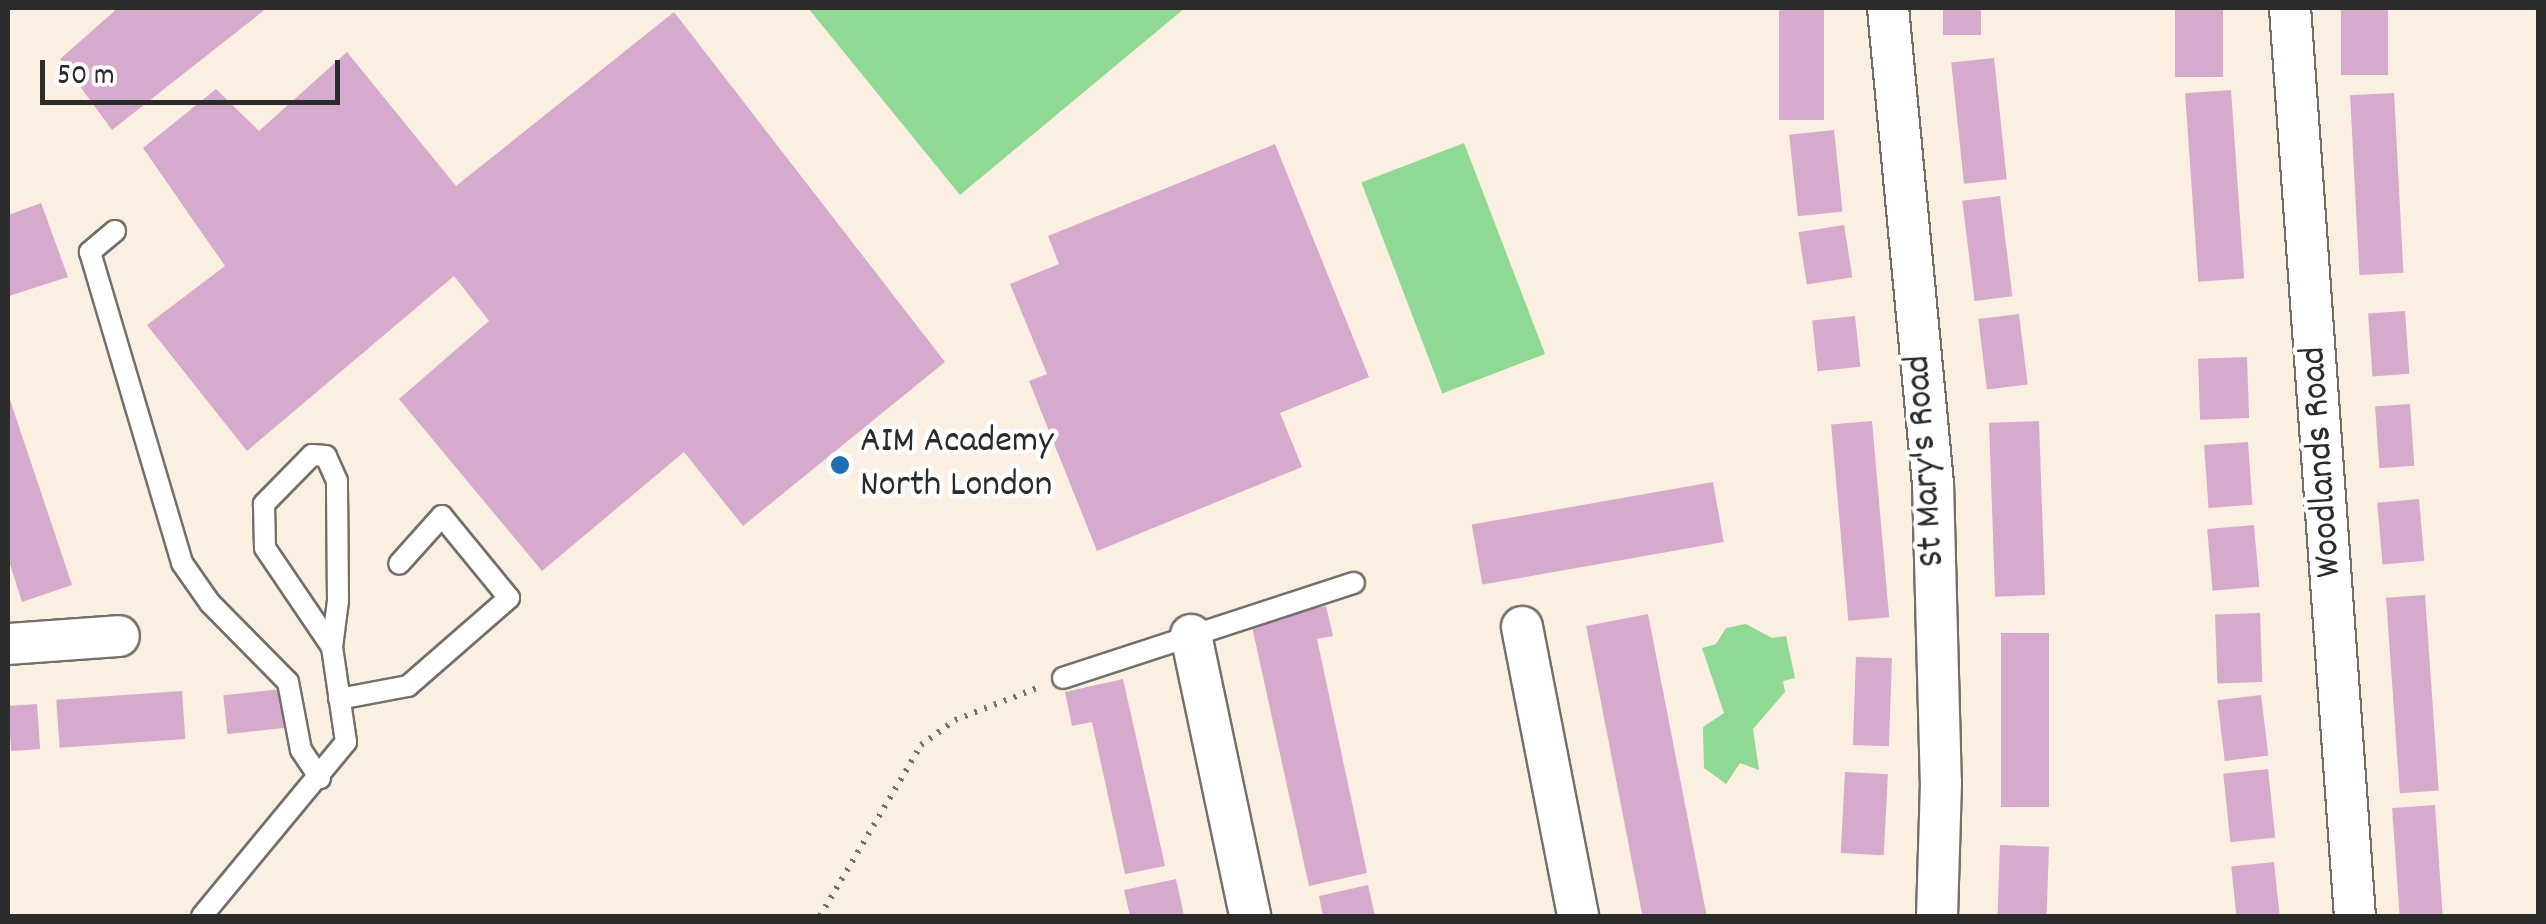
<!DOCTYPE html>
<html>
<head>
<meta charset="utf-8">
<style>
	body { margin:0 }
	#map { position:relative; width:2546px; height:924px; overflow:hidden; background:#faefe1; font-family:Dekko,sans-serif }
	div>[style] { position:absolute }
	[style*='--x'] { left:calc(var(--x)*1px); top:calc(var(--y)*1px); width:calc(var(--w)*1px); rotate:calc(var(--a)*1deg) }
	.green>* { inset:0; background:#8fd995; transform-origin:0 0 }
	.building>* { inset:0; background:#d6aacd; transform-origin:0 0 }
	.path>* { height:6px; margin-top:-3px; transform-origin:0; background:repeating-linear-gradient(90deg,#73706b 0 2.5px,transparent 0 10.5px) }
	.roads { filter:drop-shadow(2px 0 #73706b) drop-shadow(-2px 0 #73706b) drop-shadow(0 2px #73706b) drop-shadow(0 -2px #73706b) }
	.lane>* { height:20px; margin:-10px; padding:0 10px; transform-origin:10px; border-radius:10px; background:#fff }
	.street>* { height:40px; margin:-20px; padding:0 20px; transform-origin:20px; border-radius:20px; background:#fff }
	.dots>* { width:28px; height:28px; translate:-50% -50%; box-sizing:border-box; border:5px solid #fff; border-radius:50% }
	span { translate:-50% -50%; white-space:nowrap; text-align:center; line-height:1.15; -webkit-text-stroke:9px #fff; paint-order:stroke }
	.poi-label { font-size:38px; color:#2b2b2b }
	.left { translate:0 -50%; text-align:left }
	.street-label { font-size:38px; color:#2b2b2b }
	.frame { position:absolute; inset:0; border:10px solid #2b2b2b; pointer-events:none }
	.scale { position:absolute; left:40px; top:60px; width:300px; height:45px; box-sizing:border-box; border:5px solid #2b2b2b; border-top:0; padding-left:12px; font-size:30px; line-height:35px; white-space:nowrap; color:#2b2b2b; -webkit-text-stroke:8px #fff; paint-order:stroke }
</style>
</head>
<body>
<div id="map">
	<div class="green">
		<div style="clip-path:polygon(808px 8px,1185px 8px,960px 195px)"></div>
		<div style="left:1464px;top:143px;width:226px;height:110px;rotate:69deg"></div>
		<div style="clip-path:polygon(1746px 624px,1772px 638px,1786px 636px,1795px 678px,1783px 681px,1785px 692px,1753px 729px,1759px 770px,1740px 763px,1726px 784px,1704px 768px,1703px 727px,1724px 713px,1702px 648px,1716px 644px,1726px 628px)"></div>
	</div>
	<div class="building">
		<div style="clip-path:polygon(118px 8px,267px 8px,112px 130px,60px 59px)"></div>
		<div style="left:1779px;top:8px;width:45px;height:112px"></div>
		<div style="left:1943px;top:8px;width:38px;height:27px"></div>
		<div style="left:2175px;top:8px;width:48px;height:69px"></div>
		<div style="left:2341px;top:8px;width:47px;height:67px"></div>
		<div style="clip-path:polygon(674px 12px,945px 362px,743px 526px,684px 452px,542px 571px,399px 399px,489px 321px,454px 276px,247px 451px,147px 325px,225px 266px,143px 148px,216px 89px,259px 131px,347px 52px,456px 186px)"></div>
		<div style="left:1994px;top:58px;width:122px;height:43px;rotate:84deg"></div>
		<div style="left:2231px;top:90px;width:189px;height:46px;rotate:86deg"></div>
		<div style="left:2394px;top:93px;width:180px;height:44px;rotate:87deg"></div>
		<div style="left:1834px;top:130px;width:82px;height:45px;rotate:84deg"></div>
		<div style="clip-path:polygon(1275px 144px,1369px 377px,1280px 413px,1302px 467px,1097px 551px,1029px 381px,1047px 374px,1010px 284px,1059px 264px,1048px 236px)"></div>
		<div style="left:2000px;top:196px;width:101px;height:38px;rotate:83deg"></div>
		<div style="clip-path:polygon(41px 203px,68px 277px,9px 296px,8px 215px)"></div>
		<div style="left:1844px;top:225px;width:53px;height:46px;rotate:81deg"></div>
		<div style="left:2405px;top:311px;width:63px;height:37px;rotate:86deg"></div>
		<div style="left:2019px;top:314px;width:71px;height:41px;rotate:83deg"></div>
		<div style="left:1855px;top:316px;width:51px;height:43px;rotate:84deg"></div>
		<div style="left:2247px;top:357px;width:61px;height:49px;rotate:88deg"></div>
		<div style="clip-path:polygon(8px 394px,72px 585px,22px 602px,8px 558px)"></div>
		<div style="left:2410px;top:404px;width:62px;height:35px;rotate:86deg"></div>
		<div style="left:1872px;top:421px;width:197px;height:41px;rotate:85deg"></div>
		<div style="left:2039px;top:421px;width:174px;height:50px;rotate:88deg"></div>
		<div style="left:2248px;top:442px;width:63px;height:44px;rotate:86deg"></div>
		<div style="left:1713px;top:482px;width:61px;height:245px;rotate:80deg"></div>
		<div style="left:2419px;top:499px;width:62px;height:42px;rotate:85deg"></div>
		<div style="left:2254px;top:525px;width:62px;height:47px;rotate:85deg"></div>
		<div style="left:2425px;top:595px;width:196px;height:39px;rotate:86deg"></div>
		<div style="clip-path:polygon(1326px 606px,1333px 636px,1317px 639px,1367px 873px,1309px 886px,1251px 622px)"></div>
		<div style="left:2260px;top:613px;width:69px;height:45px;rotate:88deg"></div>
		<div style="left:1648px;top:614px;width:307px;height:63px;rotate:79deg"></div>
		<div style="left:2001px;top:633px;width:48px;height:174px"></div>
		<div style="left:1856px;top:657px;width:36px;height:88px;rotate:2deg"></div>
		<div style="clip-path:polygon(1123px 679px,1165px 866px,1125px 874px,1092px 722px,1072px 726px,1065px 692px)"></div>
		<div style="left:282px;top:689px;width:39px;height:59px;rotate:84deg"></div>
		<div style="left:182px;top:691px;width:48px;height:126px;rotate:86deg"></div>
		<div style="left:2261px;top:695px;width:61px;height:44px;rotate:83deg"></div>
		<div style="left:37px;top:704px;width:45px;height:29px;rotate:86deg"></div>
		<div style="left:2268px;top:769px;width:69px;height:45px;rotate:84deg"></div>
		<div style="left:1845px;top:772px;width:43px;height:81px;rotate:3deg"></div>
		<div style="left:2435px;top:805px;width:111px;height:43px;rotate:86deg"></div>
		<div style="left:2000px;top:845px;width:49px;height:71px;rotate:2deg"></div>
		<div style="left:2274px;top:862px;width:54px;height:43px;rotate:84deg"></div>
		<div style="clip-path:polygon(1176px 879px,1184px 916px,1130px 916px,1124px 890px)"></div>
		<div style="clip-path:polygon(1368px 885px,1375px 916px,1323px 916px,1319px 896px)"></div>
	</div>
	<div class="path">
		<div style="--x:820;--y:916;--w:199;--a:-59.4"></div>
		<div style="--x:921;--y:745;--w:42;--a:-36.3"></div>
		<div style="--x:955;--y:720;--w:88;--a:-21.3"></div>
	</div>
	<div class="roads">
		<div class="lane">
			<div style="--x:115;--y:231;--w:33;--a:140"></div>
			<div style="--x:90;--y:252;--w:324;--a:73.5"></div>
			<div style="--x:182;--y:563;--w:49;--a:55"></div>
			<div style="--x:210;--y:603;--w:111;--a:45.4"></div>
			<div style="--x:288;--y:682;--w:69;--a:79.2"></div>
			<div style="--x:301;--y:750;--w:34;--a:56"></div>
			<div style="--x:1063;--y:678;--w:306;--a:-18.1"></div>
			<div style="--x:339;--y:699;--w:70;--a:-10.7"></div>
			<div style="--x:408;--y:686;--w:134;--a:-41.1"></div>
			<div style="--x:509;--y:598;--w:106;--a:-129.3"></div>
			<div style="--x:442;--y:516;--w:64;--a:131.9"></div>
			<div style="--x:202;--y:916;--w:226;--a:-50.4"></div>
			<div style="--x:346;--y:742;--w:96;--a:-98.4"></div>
			<div style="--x:332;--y:647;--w:46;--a:-82.6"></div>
			<div style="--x:338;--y:601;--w:120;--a:-90.5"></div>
			<div style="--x:337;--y:481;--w:27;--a:-114"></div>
			<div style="--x:326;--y:456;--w:14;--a:-176"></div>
			<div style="--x:312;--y:455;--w:69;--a:134.4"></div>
			<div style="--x:264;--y:504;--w:44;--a:88.7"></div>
			<div style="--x:265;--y:548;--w:120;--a:55.9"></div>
		</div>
		<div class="street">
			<div style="--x:1888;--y:8;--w:477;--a:84.6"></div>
			<div style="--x:1933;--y:483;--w:299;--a:88.5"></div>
			<div style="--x:1941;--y:782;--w:134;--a:91.7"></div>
			<div style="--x:2290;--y:8;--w:910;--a:85.91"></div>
			<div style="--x:1522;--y:627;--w:294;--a:79"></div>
			<div style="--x:1191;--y:635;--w:287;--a:78.1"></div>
			<div style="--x:8;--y:644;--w:111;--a:-4.1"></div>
		</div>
	</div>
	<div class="dots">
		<div style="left:840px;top:465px;background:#1f6fb2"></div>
	</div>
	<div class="poi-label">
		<span class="left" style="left:860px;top:465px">AIM Academy<br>North London</span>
	</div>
	<div class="street-label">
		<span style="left:1927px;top:461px;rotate:-94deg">St Mary's Road</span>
		<span style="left:2323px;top:462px;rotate:-94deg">Woodlands Road</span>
	</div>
	<div class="frame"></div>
	<div class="scale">50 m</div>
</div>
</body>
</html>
